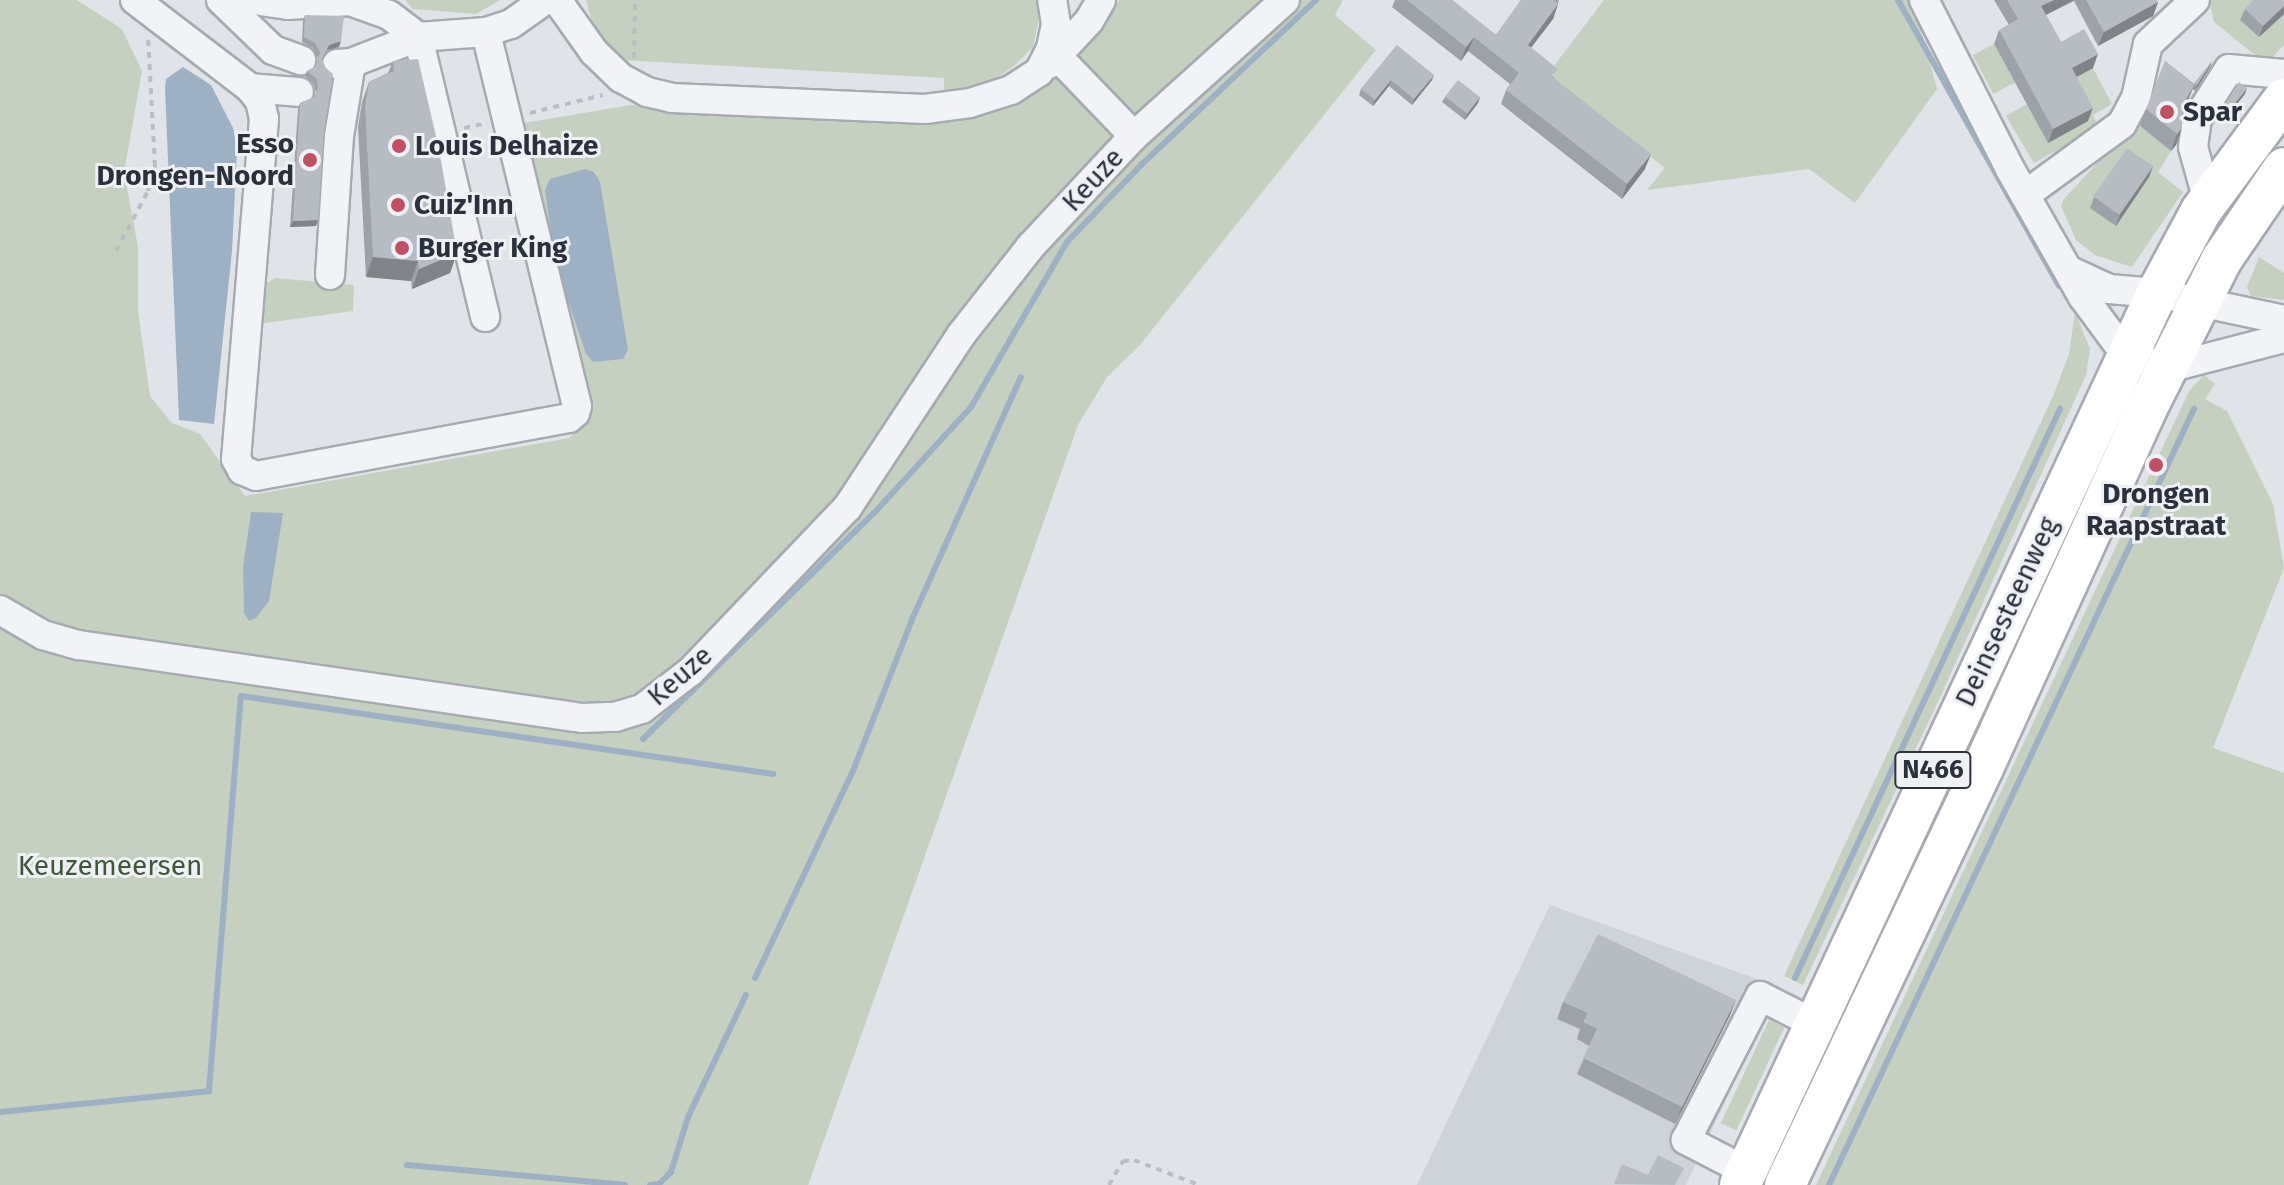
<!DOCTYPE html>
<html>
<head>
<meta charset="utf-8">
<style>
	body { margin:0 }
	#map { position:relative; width:2284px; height:1185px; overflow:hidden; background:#e0e3e7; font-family:"Fira Sans",sans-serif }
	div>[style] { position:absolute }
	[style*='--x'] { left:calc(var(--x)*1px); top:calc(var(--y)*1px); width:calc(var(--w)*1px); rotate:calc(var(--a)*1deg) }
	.built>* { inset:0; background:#ced2d9 }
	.green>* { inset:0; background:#c5d0c1; transform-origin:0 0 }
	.water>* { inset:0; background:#9eb1c4 }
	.stream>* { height:6px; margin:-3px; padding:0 3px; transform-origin:3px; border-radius:3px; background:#9eb1c4 }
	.path>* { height:4px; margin-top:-2px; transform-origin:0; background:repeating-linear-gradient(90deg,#babdc2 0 6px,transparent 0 12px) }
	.roads { filter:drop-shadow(2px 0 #a6aab1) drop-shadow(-2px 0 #a6aab1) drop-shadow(0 2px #a6aab1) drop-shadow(0 -2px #a6aab1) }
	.minor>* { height:28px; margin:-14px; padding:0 14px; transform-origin:14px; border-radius:14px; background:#f2f3f6 }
	.highway>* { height:40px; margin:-20px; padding:0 20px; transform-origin:20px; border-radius:20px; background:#fff }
	.wall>* { inset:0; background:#9da2a8 }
	.shaded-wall>* { inset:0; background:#808488 }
	.building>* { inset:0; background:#b7bcc3; transform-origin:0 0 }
	.dots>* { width:22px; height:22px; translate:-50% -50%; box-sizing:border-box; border:4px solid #eff1f5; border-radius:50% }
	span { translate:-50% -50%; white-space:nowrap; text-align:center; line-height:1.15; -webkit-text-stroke:6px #eff1f5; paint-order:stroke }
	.shield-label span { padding:2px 6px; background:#eff1f5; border:2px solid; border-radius:6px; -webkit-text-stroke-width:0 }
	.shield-label { font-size:26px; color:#2a313d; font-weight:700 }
	.poi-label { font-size:28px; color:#2a313d; font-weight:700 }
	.left { translate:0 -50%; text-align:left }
	.right { translate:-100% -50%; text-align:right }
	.street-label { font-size:28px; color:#2a313d }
	.park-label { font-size:28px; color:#3f5739 }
</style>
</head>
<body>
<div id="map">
	<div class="built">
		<div style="clip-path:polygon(1550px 905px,1779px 987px,1686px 1185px,1417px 1185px)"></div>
	</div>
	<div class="green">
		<div style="clip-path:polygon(0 0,77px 0,122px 29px,142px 71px,124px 172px,138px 247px,138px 311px,150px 396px,172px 423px,200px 434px,245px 496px,569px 438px,581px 426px,586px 418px,518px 124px,631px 105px,791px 119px,927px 119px,1052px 77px,1103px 28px,1119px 0,1343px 0,1335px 15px,1376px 50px,1139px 346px,1107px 377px,1078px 425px,808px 1185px,0 1185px)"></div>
		<div style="clip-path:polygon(405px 0,500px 0,476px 14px,413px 9px)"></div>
		<div style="clip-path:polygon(586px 0,1038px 0,1041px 10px,1033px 47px,1013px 67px,994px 80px,944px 95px,944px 78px,620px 60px,595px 32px)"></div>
		<div style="clip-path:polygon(1604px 0,1913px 0,1937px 89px,1855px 203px,1809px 169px,1647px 190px,1665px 168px,1547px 75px)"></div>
		<div style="clip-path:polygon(2209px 0,2284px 0,2284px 45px,2266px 64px,2214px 22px)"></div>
		<div style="left:1994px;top:44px;width:44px;height:24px;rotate:62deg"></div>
		<div style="clip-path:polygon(2093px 68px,2112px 104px,2093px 115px,2099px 127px,2034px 163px,2006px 116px,2027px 104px,2049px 143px,2067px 82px)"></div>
		<div style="clip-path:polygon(2135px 122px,2171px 151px,2158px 172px,2183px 192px,2132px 267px,2095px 255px,2076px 240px,2061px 206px,2064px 199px)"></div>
		<div style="clip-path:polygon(2259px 257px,2284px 273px,2284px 300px,2251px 296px,2247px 287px)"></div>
		<div style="clip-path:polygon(275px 278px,354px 285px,353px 311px,258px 324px,263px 286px)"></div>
		<div style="clip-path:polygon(2075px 312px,2090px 349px,2086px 375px,1937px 704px,1803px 985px,1784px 976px,2054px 394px,2069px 354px)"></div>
		<div style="clip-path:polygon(2204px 375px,2215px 384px,2205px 399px,2227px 411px,2273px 504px,2284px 568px,2213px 748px,2284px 773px,2284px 1185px,1816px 1185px,2189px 391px)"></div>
		<div style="left:1769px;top:1020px;width:17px;height:114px;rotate:25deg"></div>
	</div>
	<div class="water">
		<div style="clip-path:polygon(183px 67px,211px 85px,233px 128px,237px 150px,232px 251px,214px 424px,179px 420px,165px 88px,166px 79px)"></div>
		<div style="clip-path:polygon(585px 169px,594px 172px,600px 182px,628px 350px,623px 359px,593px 362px,586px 354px,555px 262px,545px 190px,550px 179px)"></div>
		<div style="clip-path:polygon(251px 512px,283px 513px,269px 601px,256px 618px,249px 621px,244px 613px,243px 567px)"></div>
	</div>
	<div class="stream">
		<div style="--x:1898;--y:0;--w:328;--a:60.6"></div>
		<div style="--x:643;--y:739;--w:323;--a:-44.4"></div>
		<div style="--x:874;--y:513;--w:144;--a:-47.5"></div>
		<div style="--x:971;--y:407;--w:191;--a:-59.8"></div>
		<div style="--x:1067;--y:242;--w:108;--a:-46.1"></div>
		<div style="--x:1142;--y:164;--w:239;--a:-43.3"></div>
		<div style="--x:755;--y:978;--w:229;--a:-64.7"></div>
		<div style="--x:853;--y:771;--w:165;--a:-68.7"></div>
		<div style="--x:913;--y:617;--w:263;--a:-65.8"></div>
		<div style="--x:1795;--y:978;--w:628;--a:-65.03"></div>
		<div style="--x:0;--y:1112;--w:210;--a:-5.7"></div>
		<div style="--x:209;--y:1091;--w:396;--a:-85.4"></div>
		<div style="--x:241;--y:696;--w:538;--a:8.34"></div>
		<div style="--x:407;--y:1165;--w:219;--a:5.2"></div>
		<div style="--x:650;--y:1185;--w:9;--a:-6"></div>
		<div style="--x:659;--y:1184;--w:17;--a:-45"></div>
		<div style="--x:671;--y:1172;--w:58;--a:-72.8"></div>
		<div style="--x:688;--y:1117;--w:135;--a:-64.6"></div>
		<div style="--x:1829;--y:1185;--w:858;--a:-64.81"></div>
	</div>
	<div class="path">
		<div style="--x:634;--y:58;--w:58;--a:-89"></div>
		<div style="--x:530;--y:113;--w:75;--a:-13.9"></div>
		<div style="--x:464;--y:128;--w:24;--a:-12"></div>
		<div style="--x:116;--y:251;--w:68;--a:-61.9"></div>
		<div style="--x:148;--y:191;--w:26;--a:-74"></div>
		<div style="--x:155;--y:166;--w:128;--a:-93.1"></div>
		<div style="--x:1109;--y:1185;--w:28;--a:-60"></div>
		<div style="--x:1123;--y:1161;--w:11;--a:-5"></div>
		<div style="--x:1134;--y:1160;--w:70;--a:21"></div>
	</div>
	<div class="roads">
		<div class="minor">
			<div style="--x:135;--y:0;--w:145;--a:37.4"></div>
			<div style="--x:250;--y:88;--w:16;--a:52"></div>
			<div style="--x:260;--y:101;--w:18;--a:77"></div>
			<div style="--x:264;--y:119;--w:341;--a:94.7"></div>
			<div style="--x:236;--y:459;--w:13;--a:61"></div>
			<div style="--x:242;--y:470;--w:15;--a:23"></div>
			<div style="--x:256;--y:476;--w:318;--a:-10.5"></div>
			<div style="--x:569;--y:418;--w:8;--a:-40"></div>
			<div style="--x:575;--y:413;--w:7;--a:-74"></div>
			<div style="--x:577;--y:406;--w:385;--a:-103.7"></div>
			<div style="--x:221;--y:0;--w:72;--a:43.9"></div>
			<div style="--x:273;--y:50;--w:30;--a:20"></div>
			<div style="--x:253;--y:0;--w:35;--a:8"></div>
			<div style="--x:288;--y:5;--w:62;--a:-3.7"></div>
			<div style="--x:350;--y:1;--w:41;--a:19.7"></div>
			<div style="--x:389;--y:15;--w:36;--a:37"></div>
			<div style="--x:418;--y:37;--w:288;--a:76.5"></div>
			<div style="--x:557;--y:0;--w:64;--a:54.6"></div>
			<div style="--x:594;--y:52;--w:37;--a:44"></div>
			<div style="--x:621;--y:78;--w:30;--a:28"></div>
			<div style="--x:647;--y:92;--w:26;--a:13"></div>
			<div style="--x:672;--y:98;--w:253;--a:2.5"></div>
			<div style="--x:925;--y:109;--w:45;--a:-7.6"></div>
			<div style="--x:970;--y:103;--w:43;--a:-17.6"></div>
			<div style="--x:1011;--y:90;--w:33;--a:-33"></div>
			<div style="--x:1039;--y:72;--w:27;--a:-63"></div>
			<div style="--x:1051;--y:48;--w:25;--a:-78"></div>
			<div style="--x:1056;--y:24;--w:24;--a:-99"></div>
			<div style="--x:1924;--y:0;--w:190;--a:63"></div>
			<div style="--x:2010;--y:169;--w:147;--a:60.3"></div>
			<div style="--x:2083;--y:297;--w:72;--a:53.4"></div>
			<div style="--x:2126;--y:355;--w:44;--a:17.2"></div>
			<div style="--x:2168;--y:368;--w:120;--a:-14.5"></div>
			<div style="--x:1057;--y:56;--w:111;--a:46.1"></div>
			<div style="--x:337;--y:64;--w:14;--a:-4"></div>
			<div style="--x:351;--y:63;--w:72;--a:-21.2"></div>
			<div style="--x:418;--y:37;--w:68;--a:-4.2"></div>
			<div style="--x:486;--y:32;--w:26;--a:-18"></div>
			<div style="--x:511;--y:24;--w:42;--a:-35.2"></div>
			<div style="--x:1049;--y:64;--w:59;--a:-47.1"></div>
			<div style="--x:1089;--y:21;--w:24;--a:-60"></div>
			<div style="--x:250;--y:88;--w:49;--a:4.7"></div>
			<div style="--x:2025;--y:195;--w:120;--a:-36.2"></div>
			<div style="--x:2122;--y:124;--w:30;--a:-62"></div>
			<div style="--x:2136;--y:98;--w:55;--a:-77.5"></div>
			<div style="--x:2148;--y:44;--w:64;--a:-43.1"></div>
			<div style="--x:2208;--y:201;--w:56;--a:-105.5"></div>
			<div style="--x:2193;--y:147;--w:28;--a:-82"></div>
			<div style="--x:2197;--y:119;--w:59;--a:-57.4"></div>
			<div style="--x:2229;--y:69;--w:55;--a:5.2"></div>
			<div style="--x:2070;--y:271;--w:43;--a:24.8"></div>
			<div style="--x:2109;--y:289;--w:48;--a:4.8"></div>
			<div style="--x:2157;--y:293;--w:130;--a:12"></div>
			<div style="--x:330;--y:275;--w:139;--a:-86.3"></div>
			<div style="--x:339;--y:136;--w:74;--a:-80.7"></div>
			<div style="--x:0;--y:610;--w:50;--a:30.2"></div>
			<div style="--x:43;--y:635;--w:37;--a:16"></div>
			<div style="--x:79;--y:645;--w:508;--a:8.26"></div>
			<div style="--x:582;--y:718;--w:33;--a:-2"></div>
			<div style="--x:615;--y:717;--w:28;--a:-17"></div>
			<div style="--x:642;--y:709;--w:62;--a:-37.8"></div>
			<div style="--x:691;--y:671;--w:226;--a:-46.3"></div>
			<div style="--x:847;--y:508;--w:207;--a:-56.6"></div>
			<div style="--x:961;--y:335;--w:113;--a:-51.8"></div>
			<div style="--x:1031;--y:246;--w:151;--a:-46.9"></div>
			<div style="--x:1134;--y:136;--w:203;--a:-42"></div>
			<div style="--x:1746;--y:1171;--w:68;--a:-152.7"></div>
			<div style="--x:1686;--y:1140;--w:162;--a:-62.8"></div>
			<div style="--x:1760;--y:996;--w:59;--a:27"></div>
		</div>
		<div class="highway">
			<div style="--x:1740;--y:1185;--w:985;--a:-64.94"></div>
			<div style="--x:2157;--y:293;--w:93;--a:-61.8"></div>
			<div style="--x:2201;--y:211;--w:139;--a:-53.5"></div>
			<div style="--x:1785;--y:1185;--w:462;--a:-64.6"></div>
			<div style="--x:1983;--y:768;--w:396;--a:-65.5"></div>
			<div style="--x:2147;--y:408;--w:167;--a:-63.3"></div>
			<div style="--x:2222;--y:259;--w:110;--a:-55.7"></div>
		</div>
	</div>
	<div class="wall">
		<div style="clip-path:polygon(1395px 0,1452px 0,1496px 35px,1521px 0,1559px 0,1553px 19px,1531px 48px,1554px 78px,1645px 169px,1622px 199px,1501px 104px,1506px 90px,1510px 84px,1468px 51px,1461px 61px,1392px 7px)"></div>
		<div style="clip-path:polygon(1994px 0,2156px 0,2158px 2px,2153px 16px,2098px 46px,2074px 1px,2046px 15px,2061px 42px,2093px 68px,2077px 77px,2088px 121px,2048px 143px,1994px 44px,1999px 30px,2009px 25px)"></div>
		<div style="clip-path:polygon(2284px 0,2284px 14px,2259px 37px,2240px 20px,2245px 9px)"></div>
		<div style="clip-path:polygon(305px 15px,339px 47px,327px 50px,322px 60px,324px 129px,316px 226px,290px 227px,298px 109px,300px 103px,314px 97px,316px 93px,314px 84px,305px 76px,307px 71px,315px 67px,318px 58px,313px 48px,302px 42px,303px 21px)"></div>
		<div style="clip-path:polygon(1397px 45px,1432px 80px,1412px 105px,1389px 86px,1373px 106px,1359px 95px,1361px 89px)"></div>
		<div style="clip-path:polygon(393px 61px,457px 253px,450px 273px,412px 289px,411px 281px,366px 277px,358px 127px,362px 102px,369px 82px,388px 73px)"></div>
		<div style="clip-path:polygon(2165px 61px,2194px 84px,2210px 67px,2195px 91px,2192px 89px,2182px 112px,2176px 145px,2171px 151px,2140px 126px)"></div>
		<div style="clip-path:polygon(2245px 94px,2227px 116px,2222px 112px,2224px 106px)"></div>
		<div style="clip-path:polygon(1445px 97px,1480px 97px,1478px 103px,1465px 120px,1442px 102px)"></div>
		<div style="clip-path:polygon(2153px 166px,2149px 177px,2116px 226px,2090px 208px,2094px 197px)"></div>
		<div style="clip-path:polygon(1736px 1000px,1729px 1017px,1675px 1124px,1577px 1074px,1589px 1046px,1577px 1039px,1580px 1029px,1557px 1019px,1563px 1002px)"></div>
	</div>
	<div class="shaded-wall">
		<div style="clip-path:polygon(2054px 0,2074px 0,2036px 20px,2041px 6px)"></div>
		<div style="clip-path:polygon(2158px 2px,2153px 16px,2098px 46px,2104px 32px)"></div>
		<div style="clip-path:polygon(1558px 4px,1553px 19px,1522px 59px,1528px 45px)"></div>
		<div style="clip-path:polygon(2284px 6px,2284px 14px,2259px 37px,2263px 26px)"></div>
		<div style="clip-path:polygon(1474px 37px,1468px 51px,1461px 61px,1466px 47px)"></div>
		<div style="clip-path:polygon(341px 41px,339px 47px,327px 50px,320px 64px,329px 45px)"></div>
		<div style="clip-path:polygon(2098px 54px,2093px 68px,2067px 82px,2072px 68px)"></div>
		<div style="clip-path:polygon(2212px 61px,2210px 67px,2195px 91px,2197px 85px)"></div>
		<div style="clip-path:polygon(1434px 75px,1432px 80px,1412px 105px,1414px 99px)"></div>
		<div style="clip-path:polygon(1391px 80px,1389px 86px,1373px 106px,1375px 100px)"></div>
		<div style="clip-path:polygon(2194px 85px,2188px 101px,2176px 124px,2182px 107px)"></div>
		<div style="clip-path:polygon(2247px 88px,2245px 94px,2227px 116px,2229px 111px)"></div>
		<div style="clip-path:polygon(1480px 97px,1478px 103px,1465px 120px,1467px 114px)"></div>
		<div style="clip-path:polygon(2093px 108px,2088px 121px,2048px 143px,2053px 129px)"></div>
		<div style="clip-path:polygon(2182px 128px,2176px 145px,2171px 151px,2177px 134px)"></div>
		<div style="clip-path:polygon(1651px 154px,1645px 169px,1622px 199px,1627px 184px)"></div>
		<div style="clip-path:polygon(2153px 166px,2149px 177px,2116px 226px,2120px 214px)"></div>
		<div style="clip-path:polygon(318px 220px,316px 226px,290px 227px,293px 221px)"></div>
		<div style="clip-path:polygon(457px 253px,450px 273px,412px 289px,419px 269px)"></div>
		<div style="clip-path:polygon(373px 257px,418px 261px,411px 281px,366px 277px)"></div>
		<div style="clip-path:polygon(1736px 1000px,1729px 1017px,1675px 1124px,1682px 1107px)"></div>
	</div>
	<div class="building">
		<div style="clip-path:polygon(1407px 0,1452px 0,1496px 35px,1521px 0,1555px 0,1554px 1px,1558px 4px,1528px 45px,1558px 69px,1551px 76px,1651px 154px,1627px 184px,1506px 90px,1519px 73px,1474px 37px,1466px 47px)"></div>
		<div style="clip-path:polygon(2007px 0,2054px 0,2041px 6px,2061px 42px,2084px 29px,2098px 54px,2072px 68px,2093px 108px,2053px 129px,1999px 30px,2018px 19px)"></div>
		<div style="clip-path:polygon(2086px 0,2156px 0,2158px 2px,2104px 32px)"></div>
		<div style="clip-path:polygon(2253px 0,2284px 0,2284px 6px,2263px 26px,2245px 9px)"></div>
		<div style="clip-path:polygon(305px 15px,344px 16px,341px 41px,329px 45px,322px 59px,326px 68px,333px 74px,324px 129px,318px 220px,293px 221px,300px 103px,315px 97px,318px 87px,316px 78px,307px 71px,315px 67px,320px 52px,315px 43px,304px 37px)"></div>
		<div style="clip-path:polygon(1397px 45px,1434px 75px,1414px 99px,1391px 80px,1375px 100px,1361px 89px)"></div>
		<div style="clip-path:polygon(418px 59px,439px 149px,457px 253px,419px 269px,418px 261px,373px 257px,365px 107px,369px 82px,394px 71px,393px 61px)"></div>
		<div style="clip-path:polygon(2165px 61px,2194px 85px,2182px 107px,2182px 128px,2177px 134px,2146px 109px)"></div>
		<div style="clip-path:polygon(2212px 61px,2197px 85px,2194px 83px)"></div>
		<div style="left:1458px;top:80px;width:28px;height:21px;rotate:38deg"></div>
		<div style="clip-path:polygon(2239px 82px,2247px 88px,2229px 111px,2224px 106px)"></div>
		<div style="left:2127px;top:148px;width:32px;height:59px;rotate:35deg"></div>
		<div style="clip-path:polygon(1598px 934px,1736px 1000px,1682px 1107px,1583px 1058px,1597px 1029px,1583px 1022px,1588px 1013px,1563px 1002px)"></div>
		<div style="clip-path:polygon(1658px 1155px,1684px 1168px,1675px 1185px,1614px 1184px,1622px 1164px,1648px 1175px)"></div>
	</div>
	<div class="dots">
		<div style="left:2167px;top:112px;background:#c15063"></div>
		<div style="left:399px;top:146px;background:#c15063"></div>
		<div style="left:310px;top:160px;background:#c15063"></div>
		<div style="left:398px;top:205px;background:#c15063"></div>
		<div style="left:402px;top:248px;background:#c15063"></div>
		<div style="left:2156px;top:465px;background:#c15063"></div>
	</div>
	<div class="shield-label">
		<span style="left:1933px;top:770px">N466</span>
	</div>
	<div class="poi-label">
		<span class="left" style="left:2183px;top:112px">Spar</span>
		<span class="right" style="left:294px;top:160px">Esso<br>Drongen-Noord</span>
		<span class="left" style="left:415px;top:146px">Louis Delhaize</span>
		<span class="left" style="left:414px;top:205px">Cuiz'Inn</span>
		<span class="left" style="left:418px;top:248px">Burger King</span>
		<span style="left:2156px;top:510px">Drongen<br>Raapstraat</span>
	</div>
	<div class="street-label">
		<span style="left:1093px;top:180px;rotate:-47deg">Keuze</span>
		<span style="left:2007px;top:612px;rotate:-65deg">Deinsesteenweg</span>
		<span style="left:680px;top:676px;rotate:-41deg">Keuze</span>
	</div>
	<div class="park-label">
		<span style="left:110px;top:866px">Keuzemeersen</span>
	</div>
</div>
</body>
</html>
